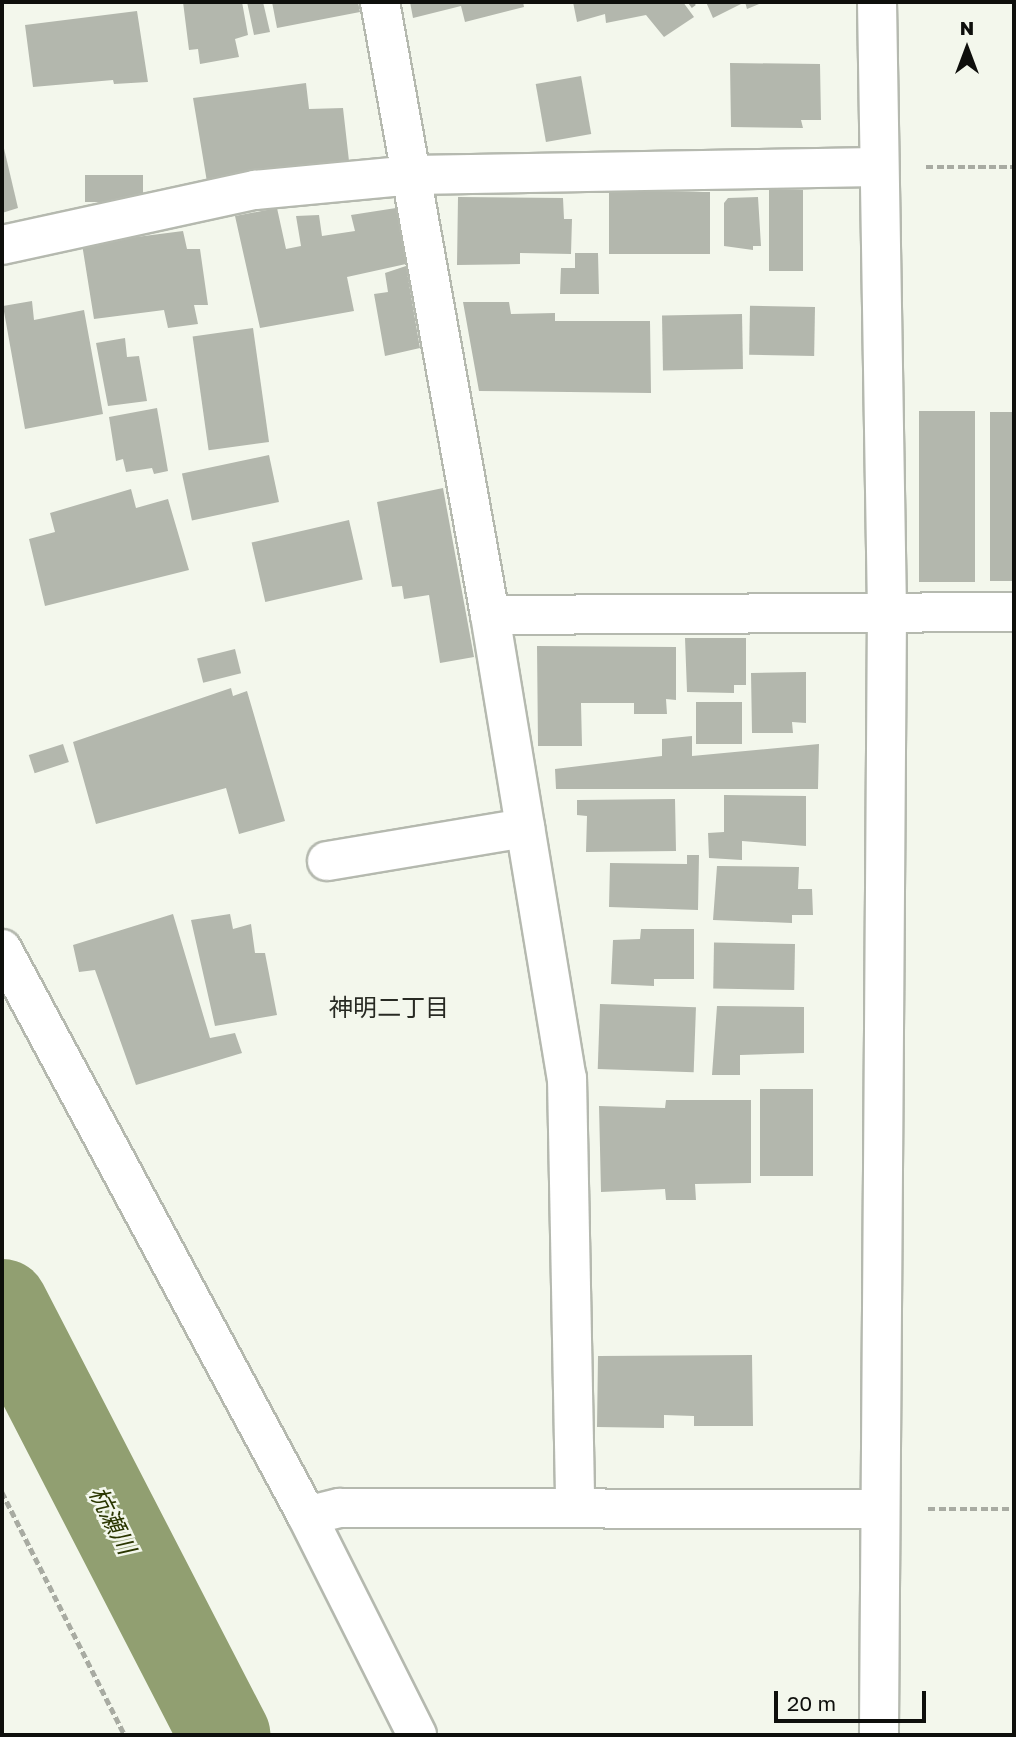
<!DOCTYPE html>
<html>
<head>
<meta charset="utf-8">
<style>
	body { margin:0 }
	#map { position:relative; width:1016px; height:1737px; overflow:hidden; background:#f3f7ec; font-family:"Golos Text","Noto Sans JP",sans-serif }
	div>[style] { position:absolute }
	[style*='--x'] { left:calc(var(--x)*1px); top:calc(var(--y)*1px); width:calc(var(--w)*1px); rotate:calc(var(--a)*1deg) }
	.river>* { height:91px; margin:-45.5px; padding:0 45.5px; transform-origin:45.5px; border-radius:45.5px; background:#919f71 }
	.building>* { inset:0; background:#b3b7ad; transform-origin:0 0 }
	.path>* { height:4.5px; margin-top:-2.25px; transform-origin:0; background:repeating-linear-gradient(90deg,#a8aba2 0 7px,transparent 0 10.5px) }
	.roads { filter:drop-shadow(2px 0 #b5b9af) drop-shadow(-2px 0 #b5b9af) drop-shadow(0 2px #b5b9af) drop-shadow(0 -2px #b5b9af) }
	.minor>* { height:38px; margin:-19px; padding:0 19px; transform-origin:19px; border-radius:19px; background:#fff }
	span { translate:-50% -50%; white-space:nowrap; text-align:center; line-height:1.15; -webkit-text-stroke:5px #f3f7ec; paint-order:stroke }
	.neighbourhood-label { font-size:24px; color:#282a23 }
	.water-label { font-size:24px; color:#2a3600; font-style:italic }
	.frame { position:absolute; inset:0; border:4px solid #0e0f0c; pointer-events:none }
	.north { position:absolute; left:932px; top:14px; width:70px; height:70px; -webkit-text-stroke:5px #f3f7ec; paint-order:stroke; rotate:0deg; font-size:19px; font-weight:700; line-height:28px; text-align:center; color:#0e0f0c }
	.north::after { content:''; display:block; margin:auto; width:24px; height:32px; background:#0e0f0c; clip-path:polygon(50% 0,100% 100%,50% 72%,0 100%) }
	.scale { position:absolute; left:774px; top:1691px; width:152px; height:32px; box-sizing:border-box; border:4px solid #0e0f0c; border-top:0; padding-left:9px; font-size:21px; line-height:24px; white-space:nowrap; color:#0e0f0c; -webkit-text-stroke:5px #f3f7ec; paint-order:stroke }
</style>
</head>
<body>
<div id="map">
	<div class="river">
		<div style="--x:2;--y:1304;--w:485;--a:62.7"></div>
	</div>
	<div class="building">
		<div style="clip-path:polygon(183px 2px,242px 2px,248px 35px,235px 39px,239px 57px,200px 64px,198px 49px,189px 50px)"></div>
		<div style="clip-path:polygon(247px 2px,263px 2px,270px 32px,254px 35px)"></div>
		<div style="clip-path:polygon(272px 2px,358px 2px,360px 12px,277px 28px)"></div>
		<div style="clip-path:polygon(410px 2px,523px 2px,524px 7px,465px 22px,461px 6px,413px 18px)"></div>
		<div style="clip-path:polygon(573px 2px,683px 2px,694px 17px,664px 37px,646px 15px,606px 23px,605px 14px,577px 22px)"></div>
		<div style="clip-path:polygon(706px 2px,764px 2px,747px 9px,745px 2px,713px 18px)"></div>
		<div style="clip-path:polygon(137px 11px,148px 82px,114px 84px,113px 80px,33px 87px,25px 25px)"></div>
		<div style="clip-path:polygon(730px 63px,820px 64px,821px 120px,801px 120px,803px 128px,731px 127px)"></div>
		<div style="left:581px;top:76px;width:59px;height:46px;rotate:80deg"></div>
		<div style="clip-path:polygon(306px 83px,309px 109px,343px 108px,349px 161px,207px 182px,193px 98px)"></div>
		<div style="clip-path:polygon(2px 140px,18px 208px,2px 213px)"></div>
		<div style="left:143px;top:175px;width:27px;height:58px;rotate:90deg"></div>
		<div style="left:769px;top:190px;width:34px;height:81px"></div>
		<div style="left:609px;top:192px;width:101px;height:62px"></div>
		<div style="clip-path:polygon(458px 197px,563px 198px,564px 219px,572px 219px,571px 254px,520px 253px,520px 264px,457px 265px)"></div>
		<div style="clip-path:polygon(758px 197px,761px 246px,753px 246px,753px 250px,724px 246px,724px 203px,728px 198px)"></div>
		<div style="clip-path:polygon(277px 208px,286px 249px,301px 246px,296px 216px,319px 215px,322px 236px,355px 231px,351px 215px,396px 208px,406px 264px,347px 277px,354px 311px,260px 328px,235px 216px)"></div>
		<div style="clip-path:polygon(183px 231px,187px 249px,200px 249px,208px 305px,194px 305px,198px 324px,168px 328px,164px 310px,94px 319px,82px 244px)"></div>
		<div style="clip-path:polygon(575px 253px,598px 253px,599px 294px,560px 294px,561px 268px,575px 268px)"></div>
		<div style="clip-path:polygon(406px 266px,420px 348px,385px 356px,374px 294px,388px 292px,385px 273px)"></div>
		<div style="clip-path:polygon(32px 301px,34px 320px,84px 310px,103px 414px,25px 429px,3px 306px)"></div>
		<div style="clip-path:polygon(463px 302px,509px 302px,511px 314px,555px 313px,555px 321px,650px 321px,651px 393px,479px 391px)"></div>
		<div style="left:815px;top:307px;width:49px;height:65px;rotate:91deg"></div>
		<div style="left:742px;top:314px;width:55px;height:80px;rotate:89deg"></div>
		<div style="left:253px;top:328px;width:115px;height:61px;rotate:82deg"></div>
		<div style="clip-path:polygon(125px 338px,127px 357px,139px 356px,147px 401px,108px 406px,96px 343px)"></div>
		<div style="clip-path:polygon(157px 408px,168px 471px,154px 474px,152px 468px,126px 472px,123px 459px,116px 461px,109px 417px)"></div>
		<div style="left:919px;top:411px;width:56px;height:171px"></div>
		<div style="left:990px;top:412px;width:24px;height:169px"></div>
		<div style="left:269px;top:455px;width:48px;height:89px;rotate:78deg"></div>
		<div style="clip-path:polygon(443px 488px,474px 657px,440px 663px,429px 595px,404px 599px,402px 586px,392px 587px,377px 502px)"></div>
		<div style="clip-path:polygon(131px 489px,136px 508px,168px 499px,189px 570px,45px 606px,29px 539px,55px 532px,50px 513px)"></div>
		<div style="left:349px;top:520px;width:61px;height:100px;rotate:77deg"></div>
		<div style="clip-path:polygon(685px 638px,746px 638px,746px 685px,734px 685px,734px 693px,687px 692px)"></div>
		<div style="clip-path:polygon(537px 646px,676px 647px,676px 700px,666px 699px,667px 714px,634px 714px,634px 703px,581px 703px,582px 746px,538px 746px)"></div>
		<div style="left:235px;top:649px;width:25px;height:39px;rotate:76deg"></div>
		<div style="clip-path:polygon(806px 672px,806px 723px,792px 722px,793px 733px,752px 733px,751px 673px)"></div>
		<div style="clip-path:polygon(231px 688px,233px 696px,247px 691px,285px 821px,239px 834px,226px 788px,96px 824px,73px 742px)"></div>
		<div style="left:696px;top:702px;width:46px;height:42px"></div>
		<div style="clip-path:polygon(692px 736px,692px 756px,819px 744px,818px 789px,556px 789px,555px 769px,662px 756px,662px 739px)"></div>
		<div style="left:63px;top:744px;width:19px;height:36px;rotate:72deg"></div>
		<div style="clip-path:polygon(724px 795px,806px 796px,806px 846px,742px 841px,742px 860px,709px 858px,708px 833px,724px 832px)"></div>
		<div style="clip-path:polygon(675px 799px,676px 851px,586px 852px,587px 816px,577px 815px,577px 800px)"></div>
		<div style="clip-path:polygon(687px 855px,699px 855px,698px 910px,609px 907px,610px 863px,687px 864px)"></div>
		<div style="clip-path:polygon(717px 866px,799px 867px,798px 889px,812px 889px,813px 915px,792px 915px,792px 923px,713px 920px)"></div>
		<div style="clip-path:polygon(173px 914px,210px 1038px,235px 1033px,242px 1053px,136px 1085px,95px 970px,79px 972px,73px 945px)"></div>
		<div style="clip-path:polygon(230px 914px,233px 929px,251px 924px,255px 953px,265px 953px,277px 1015px,215px 1026px,191px 920px)"></div>
		<div style="clip-path:polygon(641px 929px,694px 929px,694px 979px,654px 979px,654px 986px,611px 984px,613px 940px,640px 939px)"></div>
		<div style="left:795px;top:944px;width:46px;height:81px;rotate:91deg"></div>
		<div style="left:600px;top:1004px;width:96px;height:65px;rotate:2deg"></div>
		<div style="clip-path:polygon(717px 1006px,804px 1007px,804px 1053px,740px 1055px,740px 1075px,712px 1075px)"></div>
		<div style="left:760px;top:1089px;width:53px;height:87px"></div>
		<div style="clip-path:polygon(666px 1100px,751px 1100px,751px 1183px,695px 1184px,696px 1200px,666px 1200px,665px 1189px,601px 1192px,599px 1106px,665px 1108px)"></div>
		<div style="clip-path:polygon(752px 1355px,753px 1426px,694px 1426px,694px 1416px,664px 1415px,664px 1428px,597px 1427px,598px 1356px)"></div>
	</div>
	<div class="path">
		<div style="--x:691;--y:2;--w:5;--a:53"></div>
		<div style="--x:926;--y:167;--w:88;--a:0"></div>
		<div style="--x:2;--y:1492;--w:272;--a:63.2"></div>
		<div style="--x:928;--y:1509;--w:86;--a:0"></div>
	</div>
	<div class="roads">
		<div class="minor">
			<div style="--x:380;--y:2;--w:623;--a:79.83"></div>
			<div style="--x:490;--y:615;--w:469;--a:80.6"></div>
			<div style="--x:567;--y:1078;--w:428;--a:88.9"></div>
			<div style="--x:877;--y:2;--w:609;--a:89.06"></div>
			<div style="--x:887;--y:611;--w:1124;--a:90.41"></div>
			<div style="--x:2;--y:245;--w:259;--a:-12.3"></div>
			<div style="--x:255;--y:190;--w:159;--a:-5.4"></div>
			<div style="--x:413;--y:175;--w:464;--a:-1"></div>
			<div style="--x:490;--y:615;--w:524;--a:-0.33"></div>
			<div style="--x:327;--y:861;--w:201;--a:-9.5"></div>
			<div style="--x:2;--y:949;--w:644;--a:61.72"></div>
			<div style="--x:307;--y:1516;--w:245;--a:63.3"></div>
			<div style="--x:307;--y:1516;--w:34;--a:-14"></div>
			<div style="--x:340;--y:1508;--w:538;--a:0.11"></div>
		</div>
	</div>
	<div class="neighbourhood-label">
		<span style="left:389px;top:1007px">神明二丁目</span>
	</div>
	<div class="water-label">
		<span style="left:113px;top:1520px;rotate:63deg">杭瀬川</span>
	</div>
	<div class="frame"></div>
	<div class="north">N</div>
	<div class="scale">20 m</div>
</div>
</body>
</html>
